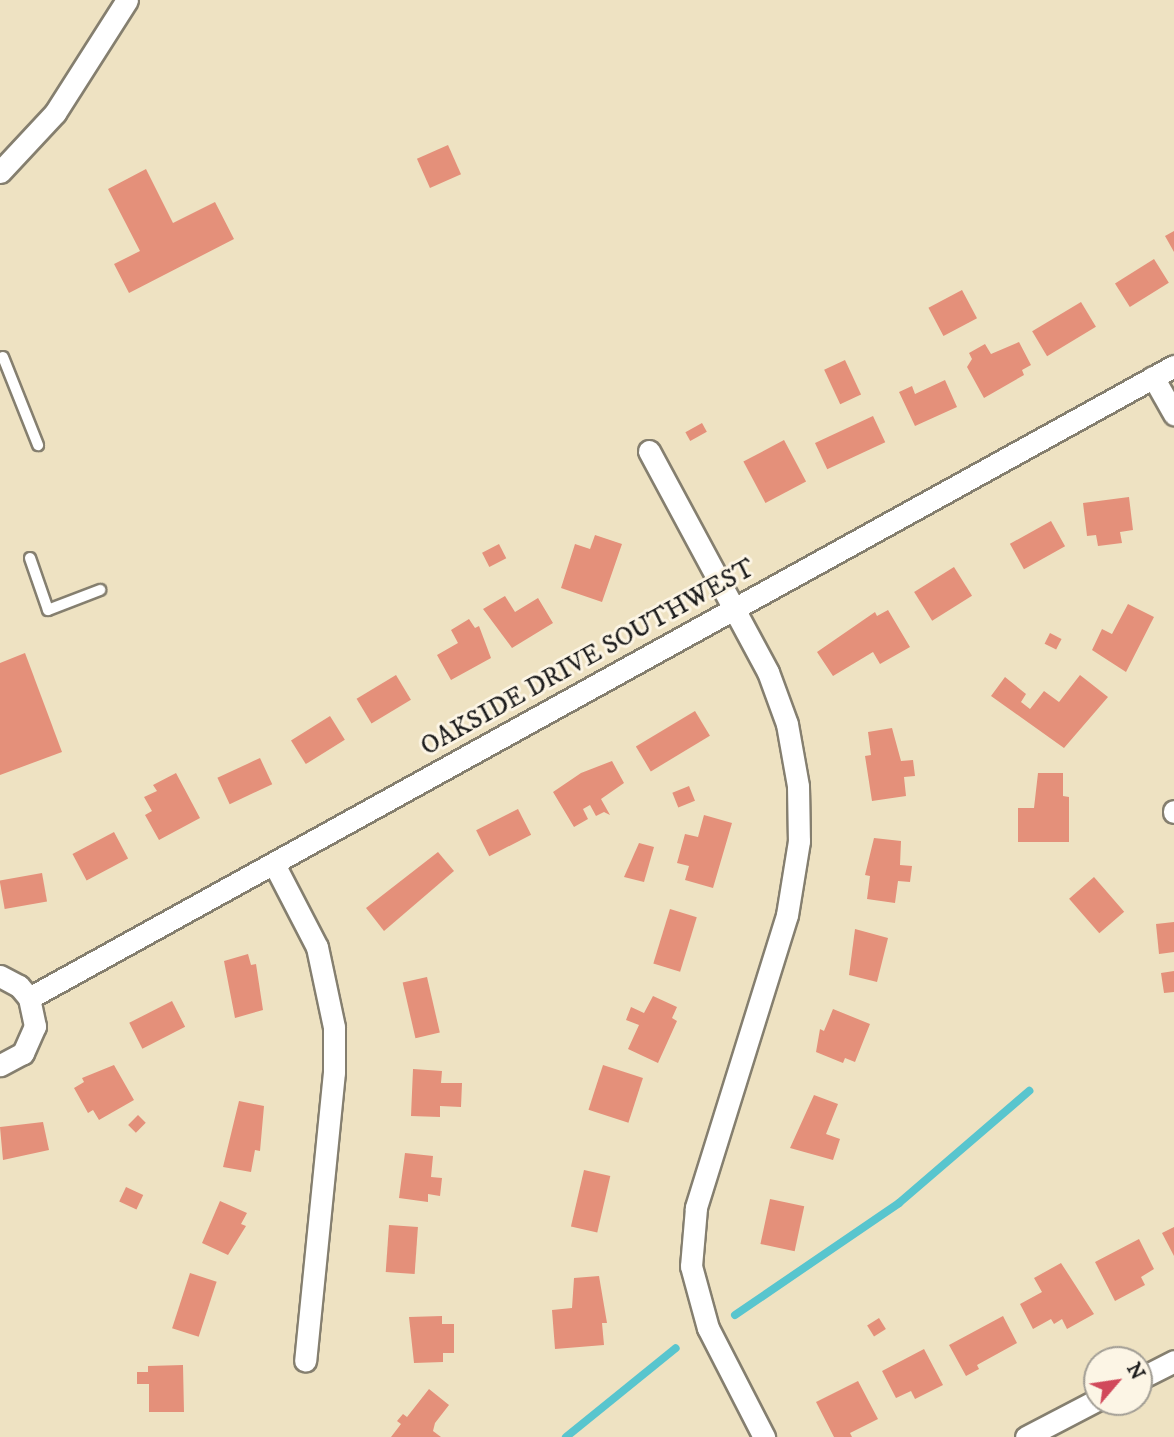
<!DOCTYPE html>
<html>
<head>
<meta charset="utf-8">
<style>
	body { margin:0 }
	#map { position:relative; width:1174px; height:1437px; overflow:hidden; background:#eee2c2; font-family:"IM FELL DW Pica",serif }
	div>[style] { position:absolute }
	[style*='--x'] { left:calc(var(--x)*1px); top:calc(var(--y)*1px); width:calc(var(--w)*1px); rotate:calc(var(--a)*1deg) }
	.stream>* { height:8px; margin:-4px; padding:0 4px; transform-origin:4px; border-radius:4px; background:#58c5ce }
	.building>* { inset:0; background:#e4907a; transform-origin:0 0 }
	.roads { filter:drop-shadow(2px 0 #857f6f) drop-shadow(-2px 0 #857f6f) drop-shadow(0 2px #857f6f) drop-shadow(0 -2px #857f6f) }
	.service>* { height:10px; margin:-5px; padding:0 5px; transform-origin:5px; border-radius:5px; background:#fff }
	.minor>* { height:21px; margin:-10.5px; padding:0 10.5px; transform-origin:10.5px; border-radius:10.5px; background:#fff }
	span { translate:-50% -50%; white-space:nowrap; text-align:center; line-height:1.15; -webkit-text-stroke:6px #fcf5e5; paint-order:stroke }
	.street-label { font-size:26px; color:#1c1c1c }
	.north { position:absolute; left:1083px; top:1346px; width:70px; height:70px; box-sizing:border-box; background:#fcf5e5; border:2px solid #a29e95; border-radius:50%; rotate:61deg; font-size:19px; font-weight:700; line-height:28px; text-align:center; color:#1c1c1c }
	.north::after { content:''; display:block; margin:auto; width:24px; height:32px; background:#d1495b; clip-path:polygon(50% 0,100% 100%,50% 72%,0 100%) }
</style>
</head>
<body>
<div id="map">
	<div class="stream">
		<div style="--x:735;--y:1315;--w:199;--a:-34.3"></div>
		<div style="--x:899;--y:1203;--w:172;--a:-40.7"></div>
		<div style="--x:566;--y:1437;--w:141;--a:-39"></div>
	</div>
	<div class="building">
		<div style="left:448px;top:145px;width:32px;height:34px;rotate:66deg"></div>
		<div style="clip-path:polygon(146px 169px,173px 223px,215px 202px,234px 239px,129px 293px,114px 264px,140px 251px,108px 189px)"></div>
		<div style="clip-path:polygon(1174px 231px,1174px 252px,1165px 236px)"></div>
		<div style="left:1154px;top:259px;width:28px;height:46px;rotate:58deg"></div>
		<div style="left:962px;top:290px;width:32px;height:38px;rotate:62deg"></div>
		<div style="left:1081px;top:302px;width:29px;height:57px;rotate:59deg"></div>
		<div style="clip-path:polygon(1019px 342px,1031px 365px,1022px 370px,1024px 375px,984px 398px,967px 367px,972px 359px,969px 353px,985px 344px,991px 354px)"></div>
		<div style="left:845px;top:360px;width:38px;height:23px;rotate:65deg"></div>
		<div style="clip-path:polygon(945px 380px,957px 407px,915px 426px,899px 392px,912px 386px,915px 394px)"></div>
		<div style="left:873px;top:416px;width:29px;height:64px;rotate:65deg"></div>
		<div style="left:702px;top:423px;width:10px;height:19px;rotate:61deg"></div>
		<div style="left:784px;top:440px;width:47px;height:46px;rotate:62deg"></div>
		<div style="clip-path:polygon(1129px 497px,1133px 530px,1120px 532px,1122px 543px,1098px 546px,1096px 535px,1087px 536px,1083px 503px)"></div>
		<div style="left:1051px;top:521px;width:29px;height:47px;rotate:61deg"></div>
		<div style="clip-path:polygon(595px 535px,622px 544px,602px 602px,561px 588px,575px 544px,590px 549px)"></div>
		<div style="left:499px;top:544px;width:16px;height:19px;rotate:63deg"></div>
		<div style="left:954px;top:567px;width:34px;height:47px;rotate:58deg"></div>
		<div style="clip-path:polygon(505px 596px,515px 612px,538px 598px,553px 623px,512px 648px,483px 609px)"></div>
		<div style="clip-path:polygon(1128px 604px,1154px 617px,1126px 672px,1092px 650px,1102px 629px,1112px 634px)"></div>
		<div style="clip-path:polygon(888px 610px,910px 647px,880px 664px,873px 652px,833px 676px,817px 652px,875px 612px,877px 616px)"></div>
		<div style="clip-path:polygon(469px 619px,475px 628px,479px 626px,491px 658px,451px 680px,437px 655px,458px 643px,451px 630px)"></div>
		<div style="left:1050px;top:633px;width:13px;height:12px;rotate:27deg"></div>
		<div style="clip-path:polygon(25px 653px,62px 752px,0 775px,0 663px)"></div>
		<div style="left:396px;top:675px;width:29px;height:46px;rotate:59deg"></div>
		<div style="clip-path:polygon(1080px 675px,1108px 697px,1064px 748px,991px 696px,1005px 677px,1026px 694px,1021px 702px,1030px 709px,1044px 691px,1059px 702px)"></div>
		<div style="left:695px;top:711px;width:29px;height:69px;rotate:59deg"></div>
		<div style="left:330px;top:716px;width:28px;height:46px;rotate:58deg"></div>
		<div style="clip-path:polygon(892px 728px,901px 761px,913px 760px,915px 776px,904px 777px,906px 796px,872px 801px,865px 756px,871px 755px,868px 732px)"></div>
		<div style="left:260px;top:758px;width:29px;height:47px;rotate:65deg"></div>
		<div style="clip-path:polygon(612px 761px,624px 783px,601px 799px,610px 815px,604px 812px,596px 816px,590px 805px,583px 809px,588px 819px,574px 827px,553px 792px,581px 773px)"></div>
		<div style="clip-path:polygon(176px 773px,200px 818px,159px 840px,145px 815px,152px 811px,144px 797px,157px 791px,153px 785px)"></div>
		<div style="clip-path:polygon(1038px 773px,1063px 773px,1063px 796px,1069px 797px,1069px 842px,1018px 842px,1018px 808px,1034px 808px)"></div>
		<div style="left:689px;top:786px;width:16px;height:18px;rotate:68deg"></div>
		<div style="left:518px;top:809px;width:29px;height:47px;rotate:63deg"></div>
		<div style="clip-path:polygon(704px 815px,732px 823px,713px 888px,685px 880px,689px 866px,677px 863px,685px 834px,698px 837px)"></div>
		<div style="left:114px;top:832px;width:30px;height:47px;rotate:62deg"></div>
		<div style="clip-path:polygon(874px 838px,901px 841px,900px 865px,912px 866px,910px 882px,898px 881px,895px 903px,867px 899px,870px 876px,865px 875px)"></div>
		<div style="clip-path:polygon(639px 843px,654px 847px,644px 882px,624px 877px)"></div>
		<div style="clip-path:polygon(438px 852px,454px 871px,384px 931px,366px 908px)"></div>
		<div style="left:42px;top:873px;width:29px;height:43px;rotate:80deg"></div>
		<div style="left:1094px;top:877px;width:46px;height:33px;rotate:49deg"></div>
		<div style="left:670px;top:909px;width:28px;height:57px;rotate:17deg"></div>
		<div style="clip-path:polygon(1174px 922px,1174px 952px,1159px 954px,1156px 924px)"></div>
		<div style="clip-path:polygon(855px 929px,888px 938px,877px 982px,849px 975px)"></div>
		<div style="clip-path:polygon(248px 954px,251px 965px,256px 964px,263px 1010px,235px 1018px,224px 961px)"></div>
		<div style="clip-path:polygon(1174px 971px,1174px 992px,1164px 993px,1161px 973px)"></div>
		<div style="left:427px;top:977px;width:57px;height:25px;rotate:77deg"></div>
		<div style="clip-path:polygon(653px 996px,677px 1007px,672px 1018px,677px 1021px,658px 1063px,628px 1049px,639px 1025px,626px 1020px,631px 1007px,644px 1013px)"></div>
		<div style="left:172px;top:1001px;width:29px;height:48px;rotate:63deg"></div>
		<div style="clip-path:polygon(833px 1009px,870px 1024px,855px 1062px,845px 1058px,843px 1063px,816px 1052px,820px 1029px,824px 1031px)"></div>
		<div style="clip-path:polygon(114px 1065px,134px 1100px,99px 1120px,93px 1110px,88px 1113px,74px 1088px,84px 1082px,82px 1078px)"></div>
		<div style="left:603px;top:1065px;width:42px;height:47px;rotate:18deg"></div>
		<div style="clip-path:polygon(413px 1069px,442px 1071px,441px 1083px,462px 1083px,461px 1107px,440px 1106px,440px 1117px,411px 1116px)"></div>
		<div style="clip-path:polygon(814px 1095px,838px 1104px,826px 1134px,840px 1139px,833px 1160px,790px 1148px)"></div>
		<div style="clip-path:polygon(239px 1101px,264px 1106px,260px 1151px,255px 1150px,251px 1172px,223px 1167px)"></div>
		<div style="left:138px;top:1115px;width:11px;height:14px;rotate:45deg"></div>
		<div style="clip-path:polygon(43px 1122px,49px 1150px,3px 1160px,0 1127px)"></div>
		<div style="clip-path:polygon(405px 1153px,433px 1156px,431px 1177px,442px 1178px,440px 1196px,428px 1194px,428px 1202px,399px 1198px)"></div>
		<div style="left:584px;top:1170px;width:27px;height:58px;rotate:13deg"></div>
		<div style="left:126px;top:1187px;width:19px;height:16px;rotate:25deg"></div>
		<div style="left:770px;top:1199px;width:35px;height:46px;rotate:12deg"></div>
		<div style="clip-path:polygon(220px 1201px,247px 1213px,241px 1224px,246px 1226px,228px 1255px,202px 1243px)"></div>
		<div style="left:389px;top:1225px;width:29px;height:47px;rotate:4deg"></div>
		<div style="clip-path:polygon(1174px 1227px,1174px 1256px,1162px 1233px)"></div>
		<div style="clip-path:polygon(1139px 1239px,1154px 1269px,1141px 1277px,1145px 1285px,1115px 1301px,1095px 1262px)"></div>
		<div style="clip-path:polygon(1061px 1263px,1094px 1314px,1067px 1329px,1062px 1319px,1054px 1324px,1051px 1319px,1033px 1329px,1020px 1304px,1042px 1292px,1034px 1278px)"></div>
		<div style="left:190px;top:1273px;width:28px;height:58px;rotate:18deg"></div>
		<div style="clip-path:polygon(599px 1276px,607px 1323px,602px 1323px,604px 1345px,555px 1349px,552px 1310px,572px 1308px,574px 1278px)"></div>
		<div style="clip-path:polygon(442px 1316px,442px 1324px,454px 1324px,454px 1353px,443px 1353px,443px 1362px,414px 1363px,409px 1317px)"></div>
		<div style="clip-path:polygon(1003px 1316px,1017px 1343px,977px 1365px,979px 1369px,966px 1376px,949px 1345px)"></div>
		<div style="left:879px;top:1318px;width:13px;height:14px;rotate:58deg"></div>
		<div style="clip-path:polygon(924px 1349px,943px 1385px,915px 1399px,911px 1391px,896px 1398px,882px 1371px)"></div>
		<div style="clip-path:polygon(183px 1365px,184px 1412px,149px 1412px,149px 1384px,137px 1384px,137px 1372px,148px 1372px,148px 1366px)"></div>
		<div style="clip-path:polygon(858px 1381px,878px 1419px,850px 1433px,852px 1437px,834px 1437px,816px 1402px)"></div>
		<div style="clip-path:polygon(429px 1389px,449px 1405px,435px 1423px,433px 1431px,441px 1437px,391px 1437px,401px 1424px,397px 1421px,403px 1414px,407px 1417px)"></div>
	</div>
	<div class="roads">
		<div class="service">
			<div style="--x:3;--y:357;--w:95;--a:68.3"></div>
			<div style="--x:30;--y:558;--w:55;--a:70.9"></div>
			<div style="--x:48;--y:610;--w:56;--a:-21"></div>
		</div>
		<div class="minor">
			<div style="--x:0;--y:172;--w:81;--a:-47"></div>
			<div style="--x:55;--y:113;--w:134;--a:-57.5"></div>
			<div style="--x:1153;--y:377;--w:43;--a:60.4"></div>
			<div style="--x:649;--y:451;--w:251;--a:61.7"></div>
			<div style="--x:768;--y:672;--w:55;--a:69.9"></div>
			<div style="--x:787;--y:724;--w:63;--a:79.9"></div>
			<div style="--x:798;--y:786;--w:55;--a:89"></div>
			<div style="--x:799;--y:841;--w:75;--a:99.2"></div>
			<div style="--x:787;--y:915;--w:307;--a:107.3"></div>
			<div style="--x:696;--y:1208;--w:58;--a:94.9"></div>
			<div style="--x:691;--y:1266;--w:64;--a:74.7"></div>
			<div style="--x:708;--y:1328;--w:123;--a:62.8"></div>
			<div style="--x:1174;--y:812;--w:1;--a:-90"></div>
			<div style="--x:274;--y:864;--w:93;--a:62.6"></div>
			<div style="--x:317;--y:947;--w:82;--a:78"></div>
			<div style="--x:334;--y:1027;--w:45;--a:90"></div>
			<div style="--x:334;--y:1072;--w:290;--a:95.7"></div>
			<div style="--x:0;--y:976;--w:21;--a:28"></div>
			<div style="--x:19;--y:986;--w:16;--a:50"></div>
			<div style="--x:29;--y:998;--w:29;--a:78"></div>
			<div style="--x:35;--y:1026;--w:30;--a:114"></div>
			<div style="--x:23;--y:1053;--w:26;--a:152"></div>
			<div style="--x:29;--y:998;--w:1308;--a:-28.9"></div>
			<div style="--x:1139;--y:1379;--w:39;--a:-27"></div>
			<div style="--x:1026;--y:1437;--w:80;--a:-27.5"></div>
		</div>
	</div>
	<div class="street-label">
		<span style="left:588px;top:658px;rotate:-29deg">OAKSIDE DRIVE SOUTHWEST</span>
	</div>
	<div class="north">N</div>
</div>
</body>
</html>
